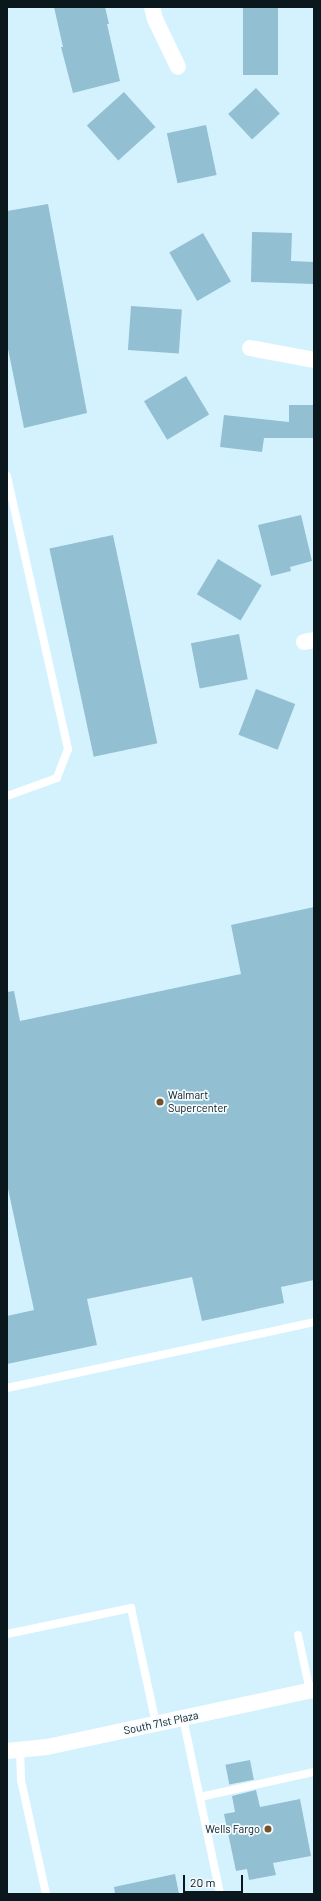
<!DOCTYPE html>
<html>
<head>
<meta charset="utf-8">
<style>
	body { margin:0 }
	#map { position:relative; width:321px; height:1901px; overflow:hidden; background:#d4f2fe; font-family:Barlow,sans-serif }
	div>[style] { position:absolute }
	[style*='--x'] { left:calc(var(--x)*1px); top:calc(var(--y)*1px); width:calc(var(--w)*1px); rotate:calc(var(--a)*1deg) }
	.building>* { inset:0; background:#92bfd1; transform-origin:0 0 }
	.service>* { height:8px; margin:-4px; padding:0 4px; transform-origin:4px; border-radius:4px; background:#fff }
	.minor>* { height:16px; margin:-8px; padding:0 8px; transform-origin:8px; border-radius:8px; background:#fff }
	.dots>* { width:11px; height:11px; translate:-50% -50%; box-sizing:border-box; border:2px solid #f3fbfe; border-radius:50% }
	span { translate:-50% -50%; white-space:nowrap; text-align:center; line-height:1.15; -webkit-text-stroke:3.5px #f3fbfe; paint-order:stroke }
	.poi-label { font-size:11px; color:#0a181e }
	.left { translate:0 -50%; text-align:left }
	.right { translate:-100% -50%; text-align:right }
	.street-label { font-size:11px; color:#0a181e }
	.frame { position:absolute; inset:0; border:8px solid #0a181e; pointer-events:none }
	.scale { position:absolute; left:183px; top:1875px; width:60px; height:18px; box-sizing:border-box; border:2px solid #0a181e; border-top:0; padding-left:5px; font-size:12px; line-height:14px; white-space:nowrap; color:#0a181e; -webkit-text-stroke:3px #f3fbfe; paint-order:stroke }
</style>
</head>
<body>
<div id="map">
	<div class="building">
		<div style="clip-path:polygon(54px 7px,105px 7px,109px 24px,107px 24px,120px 81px,73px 93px,61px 47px,63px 47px)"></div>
		<div style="left:243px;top:7px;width:35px;height:68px"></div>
		<div style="left:256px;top:88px;width:35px;height:38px;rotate:47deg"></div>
		<div style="left:124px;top:92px;width:47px;height:50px;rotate:48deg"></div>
		<div style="left:206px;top:125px;width:51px;height:40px;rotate:78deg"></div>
		<div style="clip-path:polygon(48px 204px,87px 413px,24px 428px,7px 344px,7px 211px)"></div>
		<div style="clip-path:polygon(252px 232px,292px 233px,291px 261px,314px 262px,314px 284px,251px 282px)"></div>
		<div style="left:203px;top:233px;width:56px;height:39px;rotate:60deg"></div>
		<div style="left:131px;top:306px;width:51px;height:44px;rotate:4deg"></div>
		<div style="left:186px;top:376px;width:45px;height:49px;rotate:59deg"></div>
		<div style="clip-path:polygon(289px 405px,314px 405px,314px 438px,264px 438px,262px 452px,220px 447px,224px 415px,289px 422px)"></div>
		<div style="clip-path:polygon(301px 515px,312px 561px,290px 567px,291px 571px,271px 576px,258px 525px)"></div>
		<div style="left:113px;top:535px;width:213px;height:65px;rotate:78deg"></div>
		<div style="left:218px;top:559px;width:51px;height:41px;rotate:31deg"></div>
		<div style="left:239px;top:634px;width:46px;height:49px;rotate:79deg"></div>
		<div style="left:256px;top:689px;width:42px;height:49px;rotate:21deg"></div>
		<div style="clip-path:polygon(314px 907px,314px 1280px,281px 1287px,284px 1303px,202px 1321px,192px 1277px,87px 1299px,97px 1345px,7px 1364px,7px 1316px,34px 1310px,7px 1184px,7px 992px,14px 991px,20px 1021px,241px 974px,231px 925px)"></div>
		<div style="left:250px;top:1760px;width:20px;height:25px;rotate:79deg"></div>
		<div style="clip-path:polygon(256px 1790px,260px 1807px,300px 1799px,311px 1856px,273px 1863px,276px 1875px,249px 1880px,247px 1869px,236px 1871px,224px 1814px,235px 1812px,232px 1796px)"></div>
		<div style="clip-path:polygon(175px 1874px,179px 1894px,115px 1894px,114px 1887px)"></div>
	</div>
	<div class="service">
		<div style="--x:7;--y:476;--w:280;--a:77.4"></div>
		<div style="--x:68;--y:749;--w:31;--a:111"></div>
		<div style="--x:57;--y:778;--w:53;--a:160.2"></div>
		<div style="--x:7;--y:1388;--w:314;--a:-12.1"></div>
		<div style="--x:7;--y:1634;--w:127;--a:-11.8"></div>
		<div style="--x:131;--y:1608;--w:119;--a:77.8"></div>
		<div style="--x:298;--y:1635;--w:57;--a:77.9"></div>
		<div style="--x:183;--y:1718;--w:180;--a:78.1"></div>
		<div style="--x:20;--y:1750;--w:30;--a:88"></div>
		<div style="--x:21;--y:1780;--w:117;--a:77.6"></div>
		<div style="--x:200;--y:1797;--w:117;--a:-12.4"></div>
	</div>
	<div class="minor">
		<div style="--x:152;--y:7;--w:12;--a:76"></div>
		<div style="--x:155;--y:19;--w:53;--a:64.4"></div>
		<div style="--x:250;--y:348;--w:65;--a:10.6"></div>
		<div style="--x:304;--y:642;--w:10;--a:-11"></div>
		<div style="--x:7;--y:1751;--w:40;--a:-5.7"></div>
		<div style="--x:47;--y:1747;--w:273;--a:-12.1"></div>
	</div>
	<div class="dots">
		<div style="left:160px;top:1102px;background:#74522a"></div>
		<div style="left:268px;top:1829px;background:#74522a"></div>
	</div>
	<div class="poi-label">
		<span class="left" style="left:168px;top:1102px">Walmart<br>Supercenter</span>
		<span class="right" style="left:260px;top:1829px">Wells Fargo</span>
	</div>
	<div class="street-label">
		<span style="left:161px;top:1723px;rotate:-12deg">South 71st Plaza</span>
	</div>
	<div class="frame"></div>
	<div class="scale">20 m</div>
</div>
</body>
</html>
